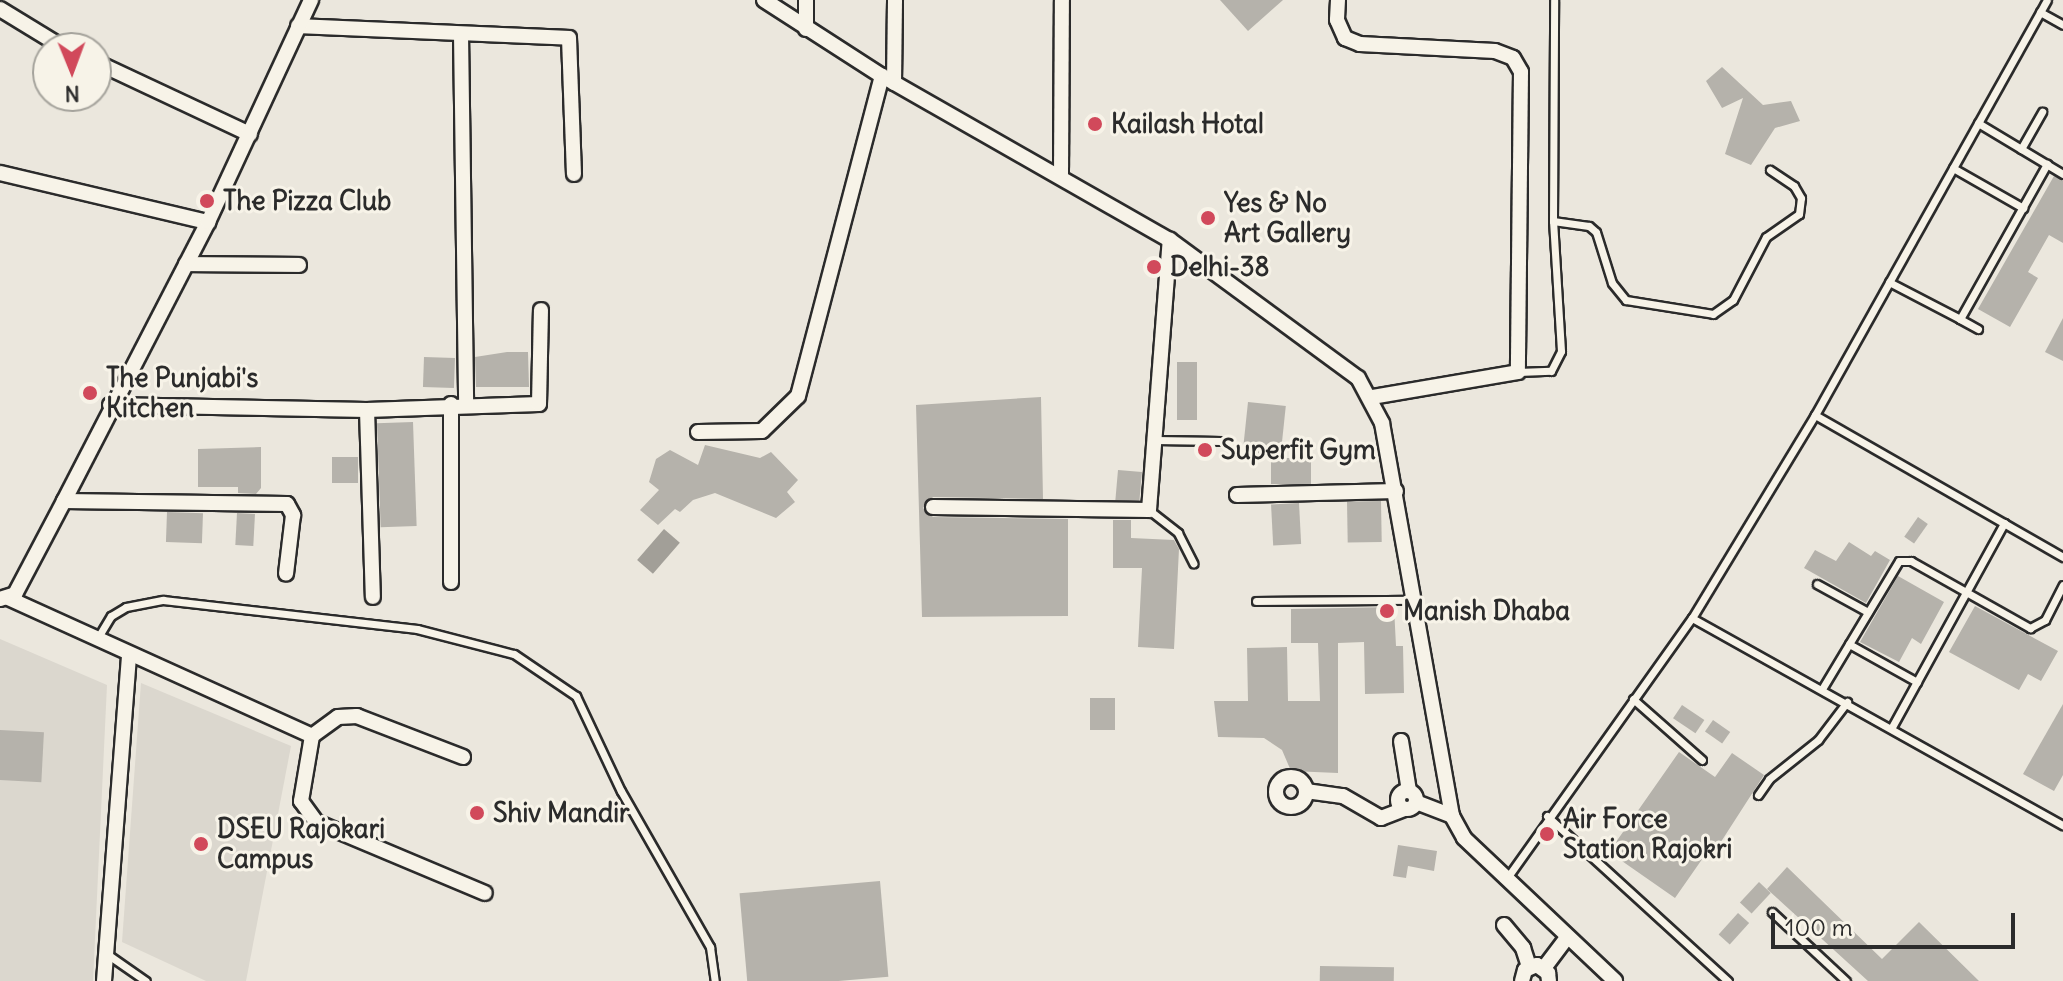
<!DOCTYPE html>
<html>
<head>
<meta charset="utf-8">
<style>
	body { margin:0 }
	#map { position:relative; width:2063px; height:981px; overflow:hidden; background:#ebe7dd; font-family:Delius,sans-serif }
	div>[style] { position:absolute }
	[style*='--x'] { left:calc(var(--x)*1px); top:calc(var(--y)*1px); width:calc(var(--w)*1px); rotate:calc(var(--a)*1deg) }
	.built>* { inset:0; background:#dbd7ce }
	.water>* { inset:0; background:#a29f98; transform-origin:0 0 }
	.building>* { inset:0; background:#b5b2ab; transform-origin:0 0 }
	.roads { filter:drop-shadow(2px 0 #2b2b2b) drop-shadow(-2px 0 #2b2b2b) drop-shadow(0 2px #2b2b2b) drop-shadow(0 -2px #2b2b2b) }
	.service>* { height:7px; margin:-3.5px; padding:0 3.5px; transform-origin:3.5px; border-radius:3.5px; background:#f7f3e8 }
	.minor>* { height:14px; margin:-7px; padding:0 7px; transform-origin:7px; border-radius:7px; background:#f7f3e8 }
	.minor>.ring { margin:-7px; padding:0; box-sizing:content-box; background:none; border:14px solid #f7f3e8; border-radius:50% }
	.dots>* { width:22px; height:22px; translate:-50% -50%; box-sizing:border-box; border:4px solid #f7f3e8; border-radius:50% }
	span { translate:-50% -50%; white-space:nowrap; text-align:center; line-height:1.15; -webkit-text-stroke:6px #f7f3e8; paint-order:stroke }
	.poi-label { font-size:26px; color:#2b2b2b; font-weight:700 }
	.left { translate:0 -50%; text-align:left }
	.north { position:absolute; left:32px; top:32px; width:80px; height:80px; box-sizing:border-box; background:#f7f3e8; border:2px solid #a5a39c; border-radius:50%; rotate:179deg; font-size:22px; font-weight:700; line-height:32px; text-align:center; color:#2b2b2b }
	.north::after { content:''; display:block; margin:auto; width:28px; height:36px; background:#d1495b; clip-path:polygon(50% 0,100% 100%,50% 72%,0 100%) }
	.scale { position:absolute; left:1771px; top:913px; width:244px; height:36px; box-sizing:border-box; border:4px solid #2b2b2b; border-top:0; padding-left:10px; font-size:24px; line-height:28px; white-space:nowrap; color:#2b2b2b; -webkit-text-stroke:6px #f7f3e8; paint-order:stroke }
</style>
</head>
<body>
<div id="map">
	<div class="built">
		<div style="clip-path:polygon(0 639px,107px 685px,93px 981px,0 981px)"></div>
		<div style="clip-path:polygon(141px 683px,291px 746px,246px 981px,206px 981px,122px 942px)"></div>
	</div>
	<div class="water">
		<div style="left:664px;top:529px;width:21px;height:41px;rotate:41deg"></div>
	</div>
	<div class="building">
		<div style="clip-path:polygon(1220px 0,1283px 0,1248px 31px)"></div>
		<div style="clip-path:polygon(1722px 67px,1763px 105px,1791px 101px,1800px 121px,1775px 128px,1751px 165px,1725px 154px,1743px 98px,1722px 108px,1706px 81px)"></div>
		<div style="clip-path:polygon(2054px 176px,2063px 180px,2063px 243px,2049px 235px,2028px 272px,2038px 278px,2010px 327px,1978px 309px)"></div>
		<div style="clip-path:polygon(2063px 318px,2063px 361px,2045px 352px)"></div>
		<div style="clip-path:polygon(507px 352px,528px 352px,529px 387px,476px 387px,475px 357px)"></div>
		<div style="left:424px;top:357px;width:31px;height:30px;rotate:2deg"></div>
		<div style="left:1177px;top:362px;width:20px;height:58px"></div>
		<div style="clip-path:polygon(1041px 397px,1043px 499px,933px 497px,923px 508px,933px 517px,1068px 519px,1068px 616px,922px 617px,916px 405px)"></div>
		<div style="left:1248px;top:402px;width:38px;height:50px;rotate:6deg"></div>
		<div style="left:413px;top:422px;width:104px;height:36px;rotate:88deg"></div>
		<div style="clip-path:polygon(705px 445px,760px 458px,771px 452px,798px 480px,787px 492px,795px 502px,776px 518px,715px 493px,693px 500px,680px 512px,675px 509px,658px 525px,640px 510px,659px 490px,649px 482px,656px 459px,670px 450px,698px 465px)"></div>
		<div style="clip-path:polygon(261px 447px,261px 488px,256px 494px,238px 493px,238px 487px,198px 487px,198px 449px)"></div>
		<div style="left:332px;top:457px;width:26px;height:26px"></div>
		<div style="left:1271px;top:458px;width:40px;height:26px"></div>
		<div style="left:1118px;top:470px;width:24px;height:30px;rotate:5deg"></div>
		<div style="left:1381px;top:501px;width:41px;height:34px;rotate:89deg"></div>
		<div style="left:1299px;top:503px;width:41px;height:28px;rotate:87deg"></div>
		<div style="left:167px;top:512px;width:36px;height:30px;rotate:2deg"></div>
		<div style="left:237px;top:513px;width:18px;height:32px;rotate:3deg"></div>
		<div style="left:1918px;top:517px;width:12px;height:24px;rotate:35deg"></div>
		<div style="clip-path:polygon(1113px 520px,1131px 520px,1131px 538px,1174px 540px,1179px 549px,1174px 649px,1138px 647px,1142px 568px,1113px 568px)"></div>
		<div style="clip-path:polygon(1849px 542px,1871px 556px,1875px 551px,1890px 560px,1866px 603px,1804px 568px,1815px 550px,1836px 561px)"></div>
		<div style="clip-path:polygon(1898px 576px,1944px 602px,1921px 644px,1912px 638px,1899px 662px,1860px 642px)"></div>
		<div style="clip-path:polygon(1975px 606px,2058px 651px,2041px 681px,2028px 674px,2019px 690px,1949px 652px)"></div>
		<div style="clip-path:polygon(1394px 607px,1396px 646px,1403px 646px,1404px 693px,1365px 694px,1364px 642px,1338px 643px,1338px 773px,1291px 771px,1282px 750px,1264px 738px,1218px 737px,1214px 701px,1248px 701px,1247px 648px,1287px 647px,1288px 701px,1320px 701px,1318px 643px,1291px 643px,1291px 609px)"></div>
		<div style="left:1090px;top:698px;width:25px;height:32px"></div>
		<div style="clip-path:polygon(2063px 704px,2063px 775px,2054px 791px,2023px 774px)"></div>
		<div style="left:1682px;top:705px;width:27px;height:16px;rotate:34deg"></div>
		<div style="left:1713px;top:720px;width:21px;height:14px;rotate:35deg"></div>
		<div style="left:0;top:730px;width:44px;height:50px;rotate:3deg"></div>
		<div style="clip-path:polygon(1679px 752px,1715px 777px,1732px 753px,1764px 775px,1717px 848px,1712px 845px,1675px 898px,1609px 852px)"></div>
		<div style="clip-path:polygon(1398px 845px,1437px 851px,1434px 871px,1408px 866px,1406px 878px,1393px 876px)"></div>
		<div style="clip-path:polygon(1787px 867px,1882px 959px,1919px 922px,1979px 981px,1868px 981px,1767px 889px)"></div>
		<div style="left:880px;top:881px;width:96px;height:141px;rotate:85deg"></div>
		<div style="left:1759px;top:882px;width:16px;height:28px;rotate:43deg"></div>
		<div style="left:1738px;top:913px;width:15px;height:29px;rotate:42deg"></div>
		<div style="left:1320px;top:966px;width:74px;height:15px;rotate:1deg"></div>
	</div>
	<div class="roads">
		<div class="service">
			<div style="--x:2040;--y:12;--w:26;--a:29"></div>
			<div style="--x:1978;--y:123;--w:99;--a:31"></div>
			<div style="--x:2021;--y:149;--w:43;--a:-60.4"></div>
			<div style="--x:1953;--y:168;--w:81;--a:29.7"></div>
			<div style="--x:1553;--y:221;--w:36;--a:8"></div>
			<div style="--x:1589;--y:226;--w:9;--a:41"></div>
			<div style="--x:1596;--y:232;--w:53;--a:72.6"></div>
			<div style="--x:1612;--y:283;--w:22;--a:51"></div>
			<div style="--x:1626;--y:300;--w:88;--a:9.1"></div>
			<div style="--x:1713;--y:314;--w:24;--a:-35"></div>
			<div style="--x:1733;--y:300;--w:71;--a:-62.4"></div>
			<div style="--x:1766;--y:237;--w:40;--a:-34.9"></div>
			<div style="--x:1799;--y:214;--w:16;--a:-83"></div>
			<div style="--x:1801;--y:198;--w:14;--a:-120"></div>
			<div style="--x:1794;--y:186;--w:29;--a:-146"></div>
			<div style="--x:1889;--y:282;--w:80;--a:27.5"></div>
			<div style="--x:1978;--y:329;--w:21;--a:-151"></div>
			<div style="--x:1960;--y:319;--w:178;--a:-60.7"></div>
			<div style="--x:1518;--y:372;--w:33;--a:-2"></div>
			<div style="--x:1551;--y:371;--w:22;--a:-63"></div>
			<div style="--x:1561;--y:351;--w:130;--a:-93.5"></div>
			<div style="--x:1553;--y:221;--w:221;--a:-89.7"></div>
			<div style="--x:1815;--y:415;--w:286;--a:29.8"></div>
			<div style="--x:1155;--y:440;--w:66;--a:0.9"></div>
			<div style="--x:1149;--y:510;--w:37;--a:38"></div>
			<div style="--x:1178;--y:533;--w:34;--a:63"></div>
			<div style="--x:1817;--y:584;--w:58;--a:28.8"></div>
			<div style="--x:1256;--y:601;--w:158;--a:-0.4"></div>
			<div style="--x:1692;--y:618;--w:425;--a:29.2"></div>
			<div style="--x:97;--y:639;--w:27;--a:-59"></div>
			<div style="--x:111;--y:616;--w:17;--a:-31"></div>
			<div style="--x:126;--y:607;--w:38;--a:-11"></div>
			<div style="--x:163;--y:600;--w:256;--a:6.5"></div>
			<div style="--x:417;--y:629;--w:100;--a:14.5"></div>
			<div style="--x:514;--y:654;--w:75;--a:34.1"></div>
			<div style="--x:576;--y:696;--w:105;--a:64.7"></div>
			<div style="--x:621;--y:791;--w:180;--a:60.3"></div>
			<div style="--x:710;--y:947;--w:34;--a:82"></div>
			<div style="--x:1849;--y:644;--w:78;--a:29.2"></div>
			<div style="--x:1822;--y:689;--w:149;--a:-59"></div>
			<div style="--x:1899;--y:561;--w:12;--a:0"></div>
			<div style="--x:1911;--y:561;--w:137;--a:29.4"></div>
			<div style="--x:2030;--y:628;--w:17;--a:-28"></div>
			<div style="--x:2045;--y:620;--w:39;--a:-63"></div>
			<div style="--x:1633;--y:699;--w:92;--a:41.5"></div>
			<div style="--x:1892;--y:727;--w:233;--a:-61.2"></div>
			<div style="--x:1758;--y:795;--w:19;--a:-55"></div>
			<div style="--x:1769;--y:779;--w:63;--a:-38.5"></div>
			<div style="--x:1818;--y:740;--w:48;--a:-52.7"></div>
			<div style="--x:1547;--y:816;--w:245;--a:42.4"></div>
			<div style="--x:1507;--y:878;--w:319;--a:-54.6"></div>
			<div style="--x:1692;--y:618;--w:237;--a:-58.8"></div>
			<div style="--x:1815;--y:415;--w:475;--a:-60.8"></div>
			<div style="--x:1772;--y:912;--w:101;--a:43"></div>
			<div style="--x:107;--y:954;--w:47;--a:34.7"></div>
		</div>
		<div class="minor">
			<div style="--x:764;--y:0;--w:140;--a:32.8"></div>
			<div style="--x:882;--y:76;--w:331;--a:29.7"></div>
			<div style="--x:1170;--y:240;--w:233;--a:36.3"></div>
			<div style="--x:1358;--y:378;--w:51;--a:61.9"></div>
			<div style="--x:1382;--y:423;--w:399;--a:79.9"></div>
			<div style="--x:1452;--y:816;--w:25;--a:61"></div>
			<div style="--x:1464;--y:838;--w:208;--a:43.4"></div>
			<div style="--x:806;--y:0;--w:29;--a:90"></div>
			<div style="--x:1338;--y:0;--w:20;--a:93"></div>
			<div style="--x:1337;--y:20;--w:20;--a:66"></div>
			<div style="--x:1345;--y:38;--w:16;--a:22"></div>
			<div style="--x:1360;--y:44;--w:135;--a:3"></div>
			<div style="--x:1495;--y:51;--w:19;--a:21"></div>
			<div style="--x:1513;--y:58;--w:16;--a:60"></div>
			<div style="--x:1521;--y:72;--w:300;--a:90.6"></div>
			<div style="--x:1518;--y:372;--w:149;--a:170.3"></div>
			<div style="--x:0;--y:9;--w:75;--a:31.4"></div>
			<div style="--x:298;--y:26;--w:271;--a:2.5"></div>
			<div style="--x:569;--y:38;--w:136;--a:87.9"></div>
			<div style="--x:461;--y:34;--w:369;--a:89.2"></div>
			<div style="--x:96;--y:62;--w:170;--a:25.1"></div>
			<div style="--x:894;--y:83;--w:83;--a:-89.3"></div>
			<div style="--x:0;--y:173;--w:214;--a:13.3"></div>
			<div style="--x:1061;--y:175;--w:175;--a:-89.7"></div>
			<div style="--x:186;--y:264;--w:113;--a:0.5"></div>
			<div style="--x:451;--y:404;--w:178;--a:90"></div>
			<div style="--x:110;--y:405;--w:257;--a:1.1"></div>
			<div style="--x:367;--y:410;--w:172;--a:-2"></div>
			<div style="--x:539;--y:404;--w:94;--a:-88.8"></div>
			<div style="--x:367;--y:410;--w:187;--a:88.2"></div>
			<div style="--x:698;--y:432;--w:64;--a:-0.9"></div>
			<div style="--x:762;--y:431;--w:50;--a:-44.2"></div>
			<div style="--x:798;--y:396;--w:331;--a:-75.3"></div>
			<div style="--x:1237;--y:495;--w:159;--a:-1.4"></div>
			<div style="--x:64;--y:501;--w:223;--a:0.8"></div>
			<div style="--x:287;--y:504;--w:13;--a:61"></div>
			<div style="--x:293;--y:515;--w:59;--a:96.8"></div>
			<div style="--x:933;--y:507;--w:216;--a:0.8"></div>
			<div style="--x:1149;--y:510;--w:271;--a:-85.6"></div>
			<div style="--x:8;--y:598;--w:334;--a:24.4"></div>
			<div style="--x:0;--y:599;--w:16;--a:-18"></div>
			<div style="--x:15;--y:594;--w:105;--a:-62.2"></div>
			<div style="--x:64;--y:501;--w:314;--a:-62.7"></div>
			<div style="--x:208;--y:222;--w:245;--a:-65.1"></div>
			<div style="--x:1401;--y:741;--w:51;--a:80.9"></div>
			<div style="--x:463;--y:757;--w:114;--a:-158.9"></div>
			<div style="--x:357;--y:716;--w:19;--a:177"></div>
			<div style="--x:338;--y:717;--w:32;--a:144"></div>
			<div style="--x:312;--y:736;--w:66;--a:99.6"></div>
			<div style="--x:301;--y:801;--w:26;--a:54"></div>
			<div style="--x:316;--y:822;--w:183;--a:22.8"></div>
			<div class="ring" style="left:1276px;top:777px;width:16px;height:16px"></div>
			<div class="ring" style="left:1398px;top:791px;width:4px;height:4px"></div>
			<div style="--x:1306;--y:791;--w:37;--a:8"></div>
			<div style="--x:1343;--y:796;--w:44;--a:30.1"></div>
			<div style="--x:1381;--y:818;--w:25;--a:-21"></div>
			<div style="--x:1416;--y:802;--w:39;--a:21"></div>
			<div style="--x:1504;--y:925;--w:30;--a:50"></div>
			<div style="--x:1523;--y:948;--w:20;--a:72"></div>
			<div style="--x:1544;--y:968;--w:39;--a:-53"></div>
			<div style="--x:104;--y:981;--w:328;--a:-85.6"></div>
			<div style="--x:1522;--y:981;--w:11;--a:-75"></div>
			<div style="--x:1525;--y:970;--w:13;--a:-23"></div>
			<div style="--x:1537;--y:965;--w:14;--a:36"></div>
			<div style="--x:1548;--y:973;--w:8;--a:83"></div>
		</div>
	</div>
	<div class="dots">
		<div style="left:1095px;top:124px;background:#d1495b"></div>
		<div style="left:207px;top:201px;background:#d1495b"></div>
		<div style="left:1208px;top:218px;background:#d1495b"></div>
		<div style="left:1154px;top:267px;background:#d1495b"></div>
		<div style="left:90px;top:393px;background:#d1495b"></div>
		<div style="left:1205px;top:450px;background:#d1495b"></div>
		<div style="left:1387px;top:611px;background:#d1495b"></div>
		<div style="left:477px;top:813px;background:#d1495b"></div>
		<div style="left:1547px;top:834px;background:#d1495b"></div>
		<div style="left:201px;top:844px;background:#d1495b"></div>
	</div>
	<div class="poi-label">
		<span class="left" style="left:1111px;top:124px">Kailash Hotal</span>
		<span class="left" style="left:223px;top:201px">The Pizza Club</span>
		<span class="left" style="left:1224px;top:218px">Yes &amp; No<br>Art Gallery</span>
		<span class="left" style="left:1170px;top:267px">Delhi-38</span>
		<span class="left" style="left:106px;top:393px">The Punjabi's<br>Kitchen</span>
		<span class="left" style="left:1221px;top:450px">Superfit Gym</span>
		<span class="left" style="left:1403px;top:611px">Manish Dhaba</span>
		<span class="left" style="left:493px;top:813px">Shiv Mandir</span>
		<span class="left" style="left:1563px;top:834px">Air Force<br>Station Rajokri</span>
		<span class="left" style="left:217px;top:844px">DSEU Rajokari<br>Campus</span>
	</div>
	<div class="north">N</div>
	<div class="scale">100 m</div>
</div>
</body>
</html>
